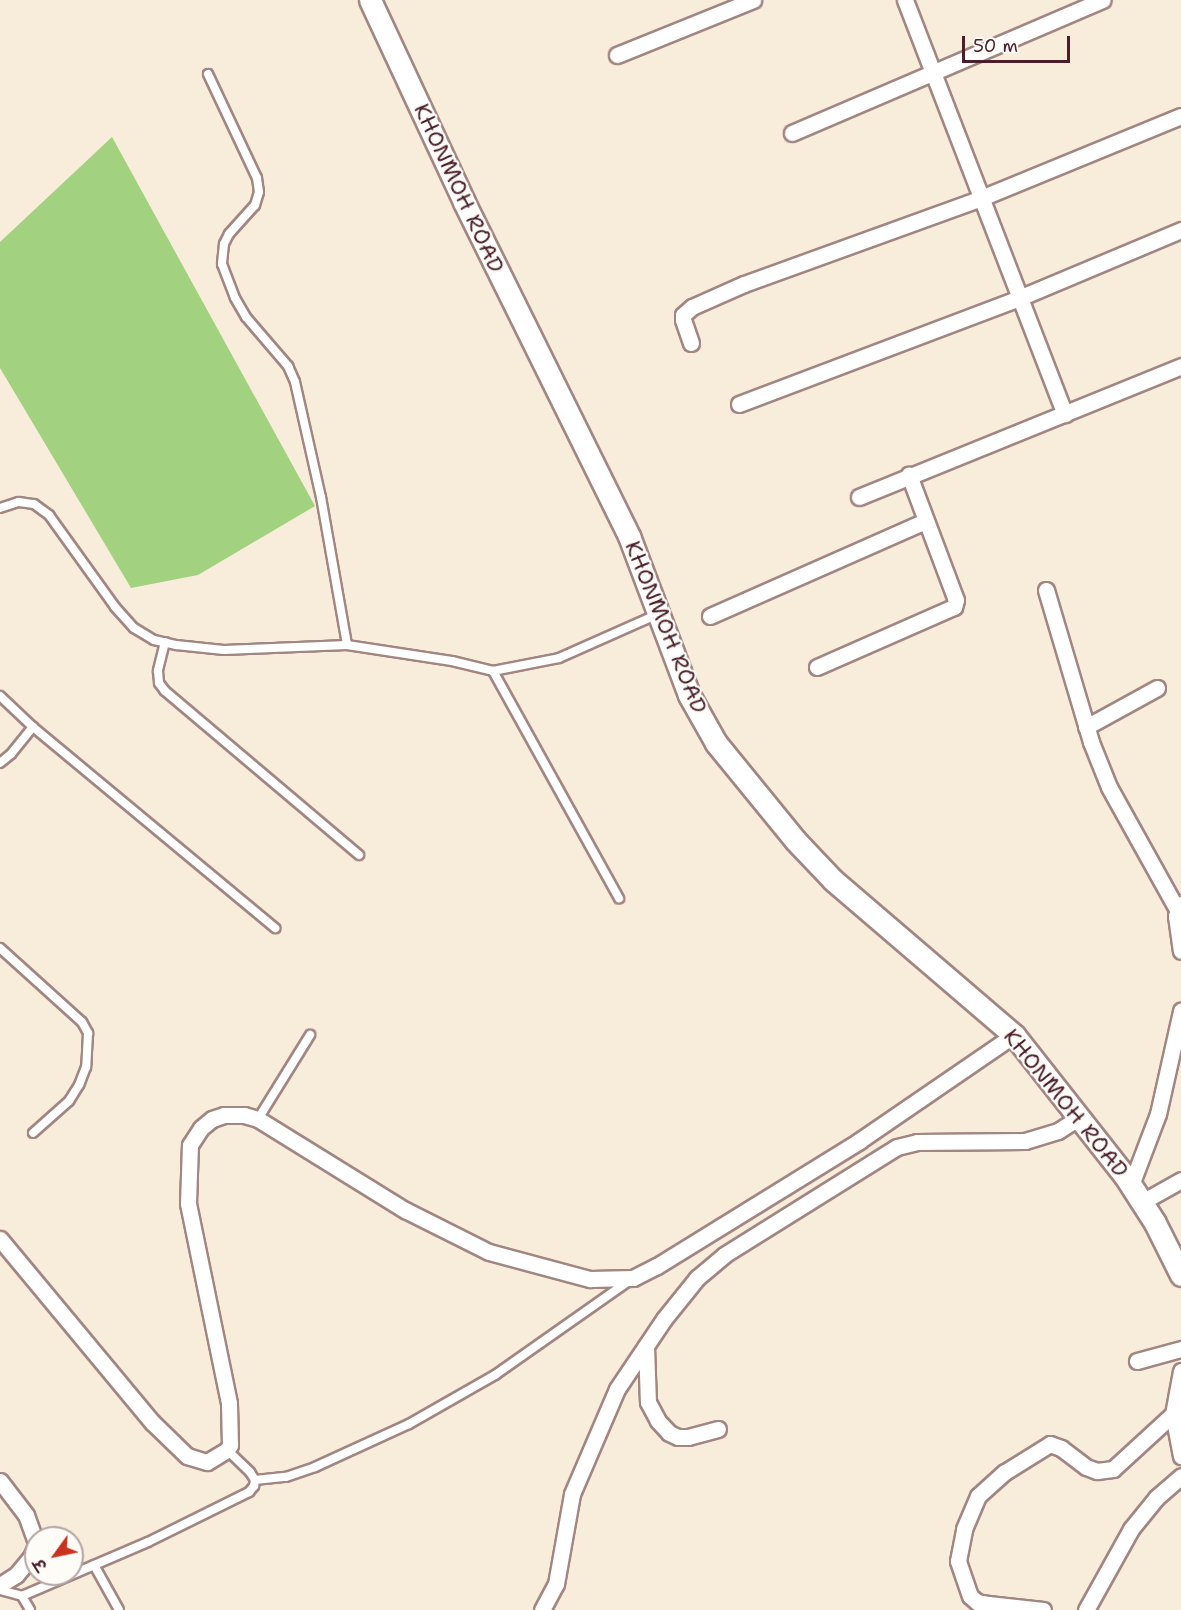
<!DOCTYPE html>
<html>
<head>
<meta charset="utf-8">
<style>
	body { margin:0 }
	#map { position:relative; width:1181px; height:1610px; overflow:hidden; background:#f8ecda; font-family:"Shantell Sans","Playpen Sans Deva",sans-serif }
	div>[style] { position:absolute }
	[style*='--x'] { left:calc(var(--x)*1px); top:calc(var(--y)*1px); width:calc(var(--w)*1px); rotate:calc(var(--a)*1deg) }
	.green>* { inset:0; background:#a2d280 }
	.roads { filter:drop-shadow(2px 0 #a18682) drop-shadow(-2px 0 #a18682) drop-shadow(0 2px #a18682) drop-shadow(0 -2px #a18682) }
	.service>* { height:8px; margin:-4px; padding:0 4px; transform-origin:4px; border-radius:4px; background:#fff }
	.minor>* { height:15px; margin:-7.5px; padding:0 7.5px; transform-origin:7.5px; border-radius:7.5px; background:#fff }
	.secondary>* { height:21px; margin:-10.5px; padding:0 10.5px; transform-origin:10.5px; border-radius:10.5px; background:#fff }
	span { translate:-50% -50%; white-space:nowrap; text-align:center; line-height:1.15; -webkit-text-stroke:4.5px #fdfcf7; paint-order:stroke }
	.street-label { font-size:22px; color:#4a1f2b }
	.north { position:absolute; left:24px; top:1526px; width:60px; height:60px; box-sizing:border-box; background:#fdfcf7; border:2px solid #b5a4a5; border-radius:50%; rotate:237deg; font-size:16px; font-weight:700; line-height:24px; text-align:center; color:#4a1f2b }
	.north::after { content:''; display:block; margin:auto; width:21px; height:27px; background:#c8321e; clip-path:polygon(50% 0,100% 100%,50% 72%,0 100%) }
	.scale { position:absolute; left:962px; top:36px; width:108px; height:27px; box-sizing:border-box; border:3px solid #4a1f2b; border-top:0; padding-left:8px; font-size:18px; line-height:21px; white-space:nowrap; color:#4a1f2b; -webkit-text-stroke:4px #fdfcf7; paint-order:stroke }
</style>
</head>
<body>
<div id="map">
	<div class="green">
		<div style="clip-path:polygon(112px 137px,315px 506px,198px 575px,131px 588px,0 368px,0 242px)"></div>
	</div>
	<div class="roads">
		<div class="service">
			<div style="--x:208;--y:74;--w:115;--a:64.8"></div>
			<div style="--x:257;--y:178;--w:14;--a:82"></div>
			<div style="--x:259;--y:192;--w:14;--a:107"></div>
			<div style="--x:255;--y:205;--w:39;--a:132"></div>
			<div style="--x:229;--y:234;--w:11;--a:117"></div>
			<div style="--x:224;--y:244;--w:20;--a:96"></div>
			<div style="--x:222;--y:264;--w:36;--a:69"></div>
			<div style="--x:235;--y:298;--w:22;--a:60"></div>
			<div style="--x:246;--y:317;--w:65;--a:49.4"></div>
			<div style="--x:288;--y:366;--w:17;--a:66"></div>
			<div style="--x:295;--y:382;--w:118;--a:77.3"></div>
			<div style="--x:321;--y:497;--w:150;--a:80"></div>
			<div style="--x:0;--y:508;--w:20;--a:-18"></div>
			<div style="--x:19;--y:502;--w:15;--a:8"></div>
			<div style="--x:34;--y:504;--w:19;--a:36"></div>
			<div style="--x:49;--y:515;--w:113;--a:54.3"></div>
			<div style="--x:115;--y:607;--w:28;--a:48"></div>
			<div style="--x:134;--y:628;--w:23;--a:31"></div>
			<div style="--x:154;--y:640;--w:23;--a:13"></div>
			<div style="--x:176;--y:645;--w:48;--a:5.9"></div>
			<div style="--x:224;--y:650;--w:123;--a:-2.3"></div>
			<div style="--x:347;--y:645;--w:106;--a:8.7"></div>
			<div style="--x:452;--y:661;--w:42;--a:13.7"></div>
			<div style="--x:493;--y:671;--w:67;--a:-11.1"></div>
			<div style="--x:559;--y:658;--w:106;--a:-23.9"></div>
			<div style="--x:165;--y:642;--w:30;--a:104"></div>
			<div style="--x:158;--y:671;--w:12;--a:85"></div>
			<div style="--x:159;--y:683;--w:10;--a:53"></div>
			<div style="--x:165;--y:691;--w:254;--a:40.2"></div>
			<div style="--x:493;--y:671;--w:260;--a:61"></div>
			<div style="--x:0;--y:696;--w:45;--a:43.2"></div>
			<div style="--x:33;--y:727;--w:315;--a:39.7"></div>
			<div style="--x:0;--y:763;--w:14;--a:-39"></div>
			<div style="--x:11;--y:754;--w:35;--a:-51"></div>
			<div style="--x:0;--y:948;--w:110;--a:42.1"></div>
			<div style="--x:82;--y:1022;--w:13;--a:61"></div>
			<div style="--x:88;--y:1033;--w:34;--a:93"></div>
			<div style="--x:86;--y:1067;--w:19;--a:111"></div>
			<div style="--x:79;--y:1085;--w:19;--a:122"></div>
			<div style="--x:69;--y:1101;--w:48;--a:138.4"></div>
			<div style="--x:258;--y:1119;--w:99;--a:-58.2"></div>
			<div style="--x:255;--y:1480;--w:31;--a:-6"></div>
			<div style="--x:286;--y:1477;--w:31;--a:-19"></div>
			<div style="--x:315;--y:1467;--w:103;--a:-24.6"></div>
			<div style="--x:409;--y:1424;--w:99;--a:-29.7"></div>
			<div style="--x:495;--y:1375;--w:165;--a:-35.1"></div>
			<div style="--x:94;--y:1565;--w:51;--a:60.9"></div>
			<div style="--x:0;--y:1590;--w:23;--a:15"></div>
			<div style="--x:22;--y:1596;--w:137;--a:-23.2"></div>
			<div style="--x:148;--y:1542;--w:113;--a:-26.3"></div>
			<div style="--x:249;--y:1492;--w:8;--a:-50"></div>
			<div style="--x:254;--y:1486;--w:6;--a:-81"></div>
			<div style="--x:255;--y:1480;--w:9;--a:-122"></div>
			<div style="--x:250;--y:1472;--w:32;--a:-136"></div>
			<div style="--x:22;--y:1596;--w:16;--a:60"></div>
		</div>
		<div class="minor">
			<div style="--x:905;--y:0;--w:444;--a:68.9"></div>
			<div style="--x:617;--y:55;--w:147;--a:-22"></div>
			<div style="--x:792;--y:133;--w:338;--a:-23.2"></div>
			<div style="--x:691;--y:343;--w:24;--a:-109"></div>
			<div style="--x:683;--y:320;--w:5;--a:-90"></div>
			<div style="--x:683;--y:315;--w:12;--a:-42"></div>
			<div style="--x:692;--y:307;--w:57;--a:-23.9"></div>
			<div style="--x:744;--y:284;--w:252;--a:-19.9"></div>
			<div style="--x:981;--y:198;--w:216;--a:-22.3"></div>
			<div style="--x:739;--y:404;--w:299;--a:-20.7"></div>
			<div style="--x:1019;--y:298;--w:176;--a:-22.8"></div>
			<div style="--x:859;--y:497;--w:348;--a:-22.1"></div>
			<div style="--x:1046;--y:590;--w:159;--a:73.5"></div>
			<div style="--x:1091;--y:742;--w:48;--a:68.2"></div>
			<div style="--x:1109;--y:787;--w:140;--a:60.9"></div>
			<div style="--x:710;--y:616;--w:235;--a:-23.8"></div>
			<div style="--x:817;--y:667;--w:150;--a:-23.7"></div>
			<div style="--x:954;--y:607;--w:7;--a:-74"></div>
			<div style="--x:956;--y:600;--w:134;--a:-110.6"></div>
			<div style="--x:1086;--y:727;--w:81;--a:-28.8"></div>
			<div style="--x:1181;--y:904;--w:13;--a:113"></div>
			<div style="--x:1176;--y:916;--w:35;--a:82"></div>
			<div style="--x:1131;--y:1185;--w:76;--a:-69.2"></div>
			<div style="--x:1158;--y:1114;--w:106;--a:-77.4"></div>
			<div style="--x:1142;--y:1202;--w:45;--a:-29.4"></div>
			<div style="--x:0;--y:1239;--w:238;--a:50.3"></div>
			<div style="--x:152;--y:1422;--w:49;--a:44.2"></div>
			<div style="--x:187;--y:1456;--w:21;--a:17"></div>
			<div style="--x:207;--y:1462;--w:23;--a:-31"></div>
			<div style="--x:227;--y:1450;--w:6;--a:-59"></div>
			<div style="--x:230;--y:1445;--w:42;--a:-91.4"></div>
			<div style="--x:229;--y:1403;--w:203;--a:-101.6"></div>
			<div style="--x:188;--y:1204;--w:59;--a:-88.1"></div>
			<div style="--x:190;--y:1145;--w:20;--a:-57"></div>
			<div style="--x:201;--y:1128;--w:14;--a:-39"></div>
			<div style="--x:212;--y:1119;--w:13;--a:-18"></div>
			<div style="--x:224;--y:1115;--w:20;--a:0"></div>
			<div style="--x:244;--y:1115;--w:15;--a:16"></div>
			<div style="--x:258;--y:1119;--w:173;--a:31.8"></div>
			<div style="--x:405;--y:1210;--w:94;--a:26.6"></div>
			<div style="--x:489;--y:1252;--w:105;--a:15"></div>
			<div style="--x:590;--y:1279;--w:43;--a:-1.3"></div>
			<div style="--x:633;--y:1278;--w:27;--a:-27"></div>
			<div style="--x:657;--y:1266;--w:238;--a:-31.7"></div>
			<div style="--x:859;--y:1141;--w:188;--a:-34.4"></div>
			<div style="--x:646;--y:1346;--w:56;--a:88"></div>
			<div style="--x:648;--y:1402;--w:21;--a:62"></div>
			<div style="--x:658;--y:1421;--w:16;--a:47"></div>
			<div style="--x:669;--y:1433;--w:10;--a:24"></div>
			<div style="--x:678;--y:1437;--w:10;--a:0"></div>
			<div style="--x:688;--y:1437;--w:31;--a:-15"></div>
			<div style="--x:1137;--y:1361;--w:46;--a:-15.3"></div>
			<div style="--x:1181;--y:1371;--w:44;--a:100.5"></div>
			<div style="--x:1173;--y:1414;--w:43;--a:79.2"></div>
			<div style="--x:0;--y:1481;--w:43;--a:52.6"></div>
			<div style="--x:26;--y:1515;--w:30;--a:70"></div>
			<div style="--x:0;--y:1585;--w:19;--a:-32"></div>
			<div style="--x:16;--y:1575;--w:23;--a:-50"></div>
			<div style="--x:31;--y:1557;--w:12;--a:-66"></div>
			<div style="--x:542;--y:1610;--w:30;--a:-62"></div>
			<div style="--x:556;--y:1584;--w:91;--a:-79.9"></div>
			<div style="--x:572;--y:1494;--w:114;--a:-66.8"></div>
			<div style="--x:617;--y:1389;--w:84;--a:-56.1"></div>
			<div style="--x:664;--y:1319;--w:53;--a:-51.2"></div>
			<div style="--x:697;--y:1278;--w:35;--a:-40"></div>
			<div style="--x:724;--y:1255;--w:204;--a:-32"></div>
			<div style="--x:897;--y:1147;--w:21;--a:-14"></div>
			<div style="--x:917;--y:1142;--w:108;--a:-0.5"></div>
			<div style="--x:1025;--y:1141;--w:34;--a:-17"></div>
			<div style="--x:1058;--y:1131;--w:24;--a:-33"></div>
			<div style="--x:1043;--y:1610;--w:55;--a:-173.8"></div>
			<div style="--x:988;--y:1604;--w:11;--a:-170"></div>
			<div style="--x:977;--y:1602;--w:9;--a:-139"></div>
			<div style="--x:970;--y:1596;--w:37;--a:-109"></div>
			<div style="--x:958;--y:1561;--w:33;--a:-79"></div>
			<div style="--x:964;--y:1529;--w:36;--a:-67"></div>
			<div style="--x:978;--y:1496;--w:36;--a:-42"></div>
			<div style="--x:1005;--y:1472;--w:53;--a:-31.9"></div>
			<div style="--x:1050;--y:1444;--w:12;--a:20"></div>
			<div style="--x:1061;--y:1448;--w:31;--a:37"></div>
			<div style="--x:1086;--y:1467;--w:12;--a:20"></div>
			<div style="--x:1097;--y:1471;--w:16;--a:-7"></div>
			<div style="--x:1113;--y:1469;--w:81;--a:-42.5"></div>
			<div style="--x:1086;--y:1610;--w:93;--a:-60.9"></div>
			<div style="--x:1131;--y:1529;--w:40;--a:-51"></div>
			<div style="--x:1156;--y:1498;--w:33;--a:-41"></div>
		</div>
		<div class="secondary">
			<div style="--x:370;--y:0;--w:223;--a:65"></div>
			<div style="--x:464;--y:202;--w:373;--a:63.7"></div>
			<div style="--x:629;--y:536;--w:170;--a:69.3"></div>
			<div style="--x:689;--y:695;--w:55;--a:60.6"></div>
			<div style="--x:716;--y:743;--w:125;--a:50.8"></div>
			<div style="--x:795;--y:840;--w:55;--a:46.5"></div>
			<div style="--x:833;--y:880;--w:238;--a:40.6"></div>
			<div style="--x:1014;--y:1035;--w:179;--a:51.8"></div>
			<div style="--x:1125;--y:1176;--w:56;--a:57.4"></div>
			<div style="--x:1155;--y:1223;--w:58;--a:63.4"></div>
		</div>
	</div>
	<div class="street-label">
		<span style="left:459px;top:188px;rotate:65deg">KHONMOH ROAD</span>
		<span style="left:666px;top:627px;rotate:68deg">KHONMOH ROAD</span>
		<span style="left:1066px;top:1103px;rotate:51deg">KHONMOH ROAD</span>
	</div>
	<div class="north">उ</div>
	<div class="scale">50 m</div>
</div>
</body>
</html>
